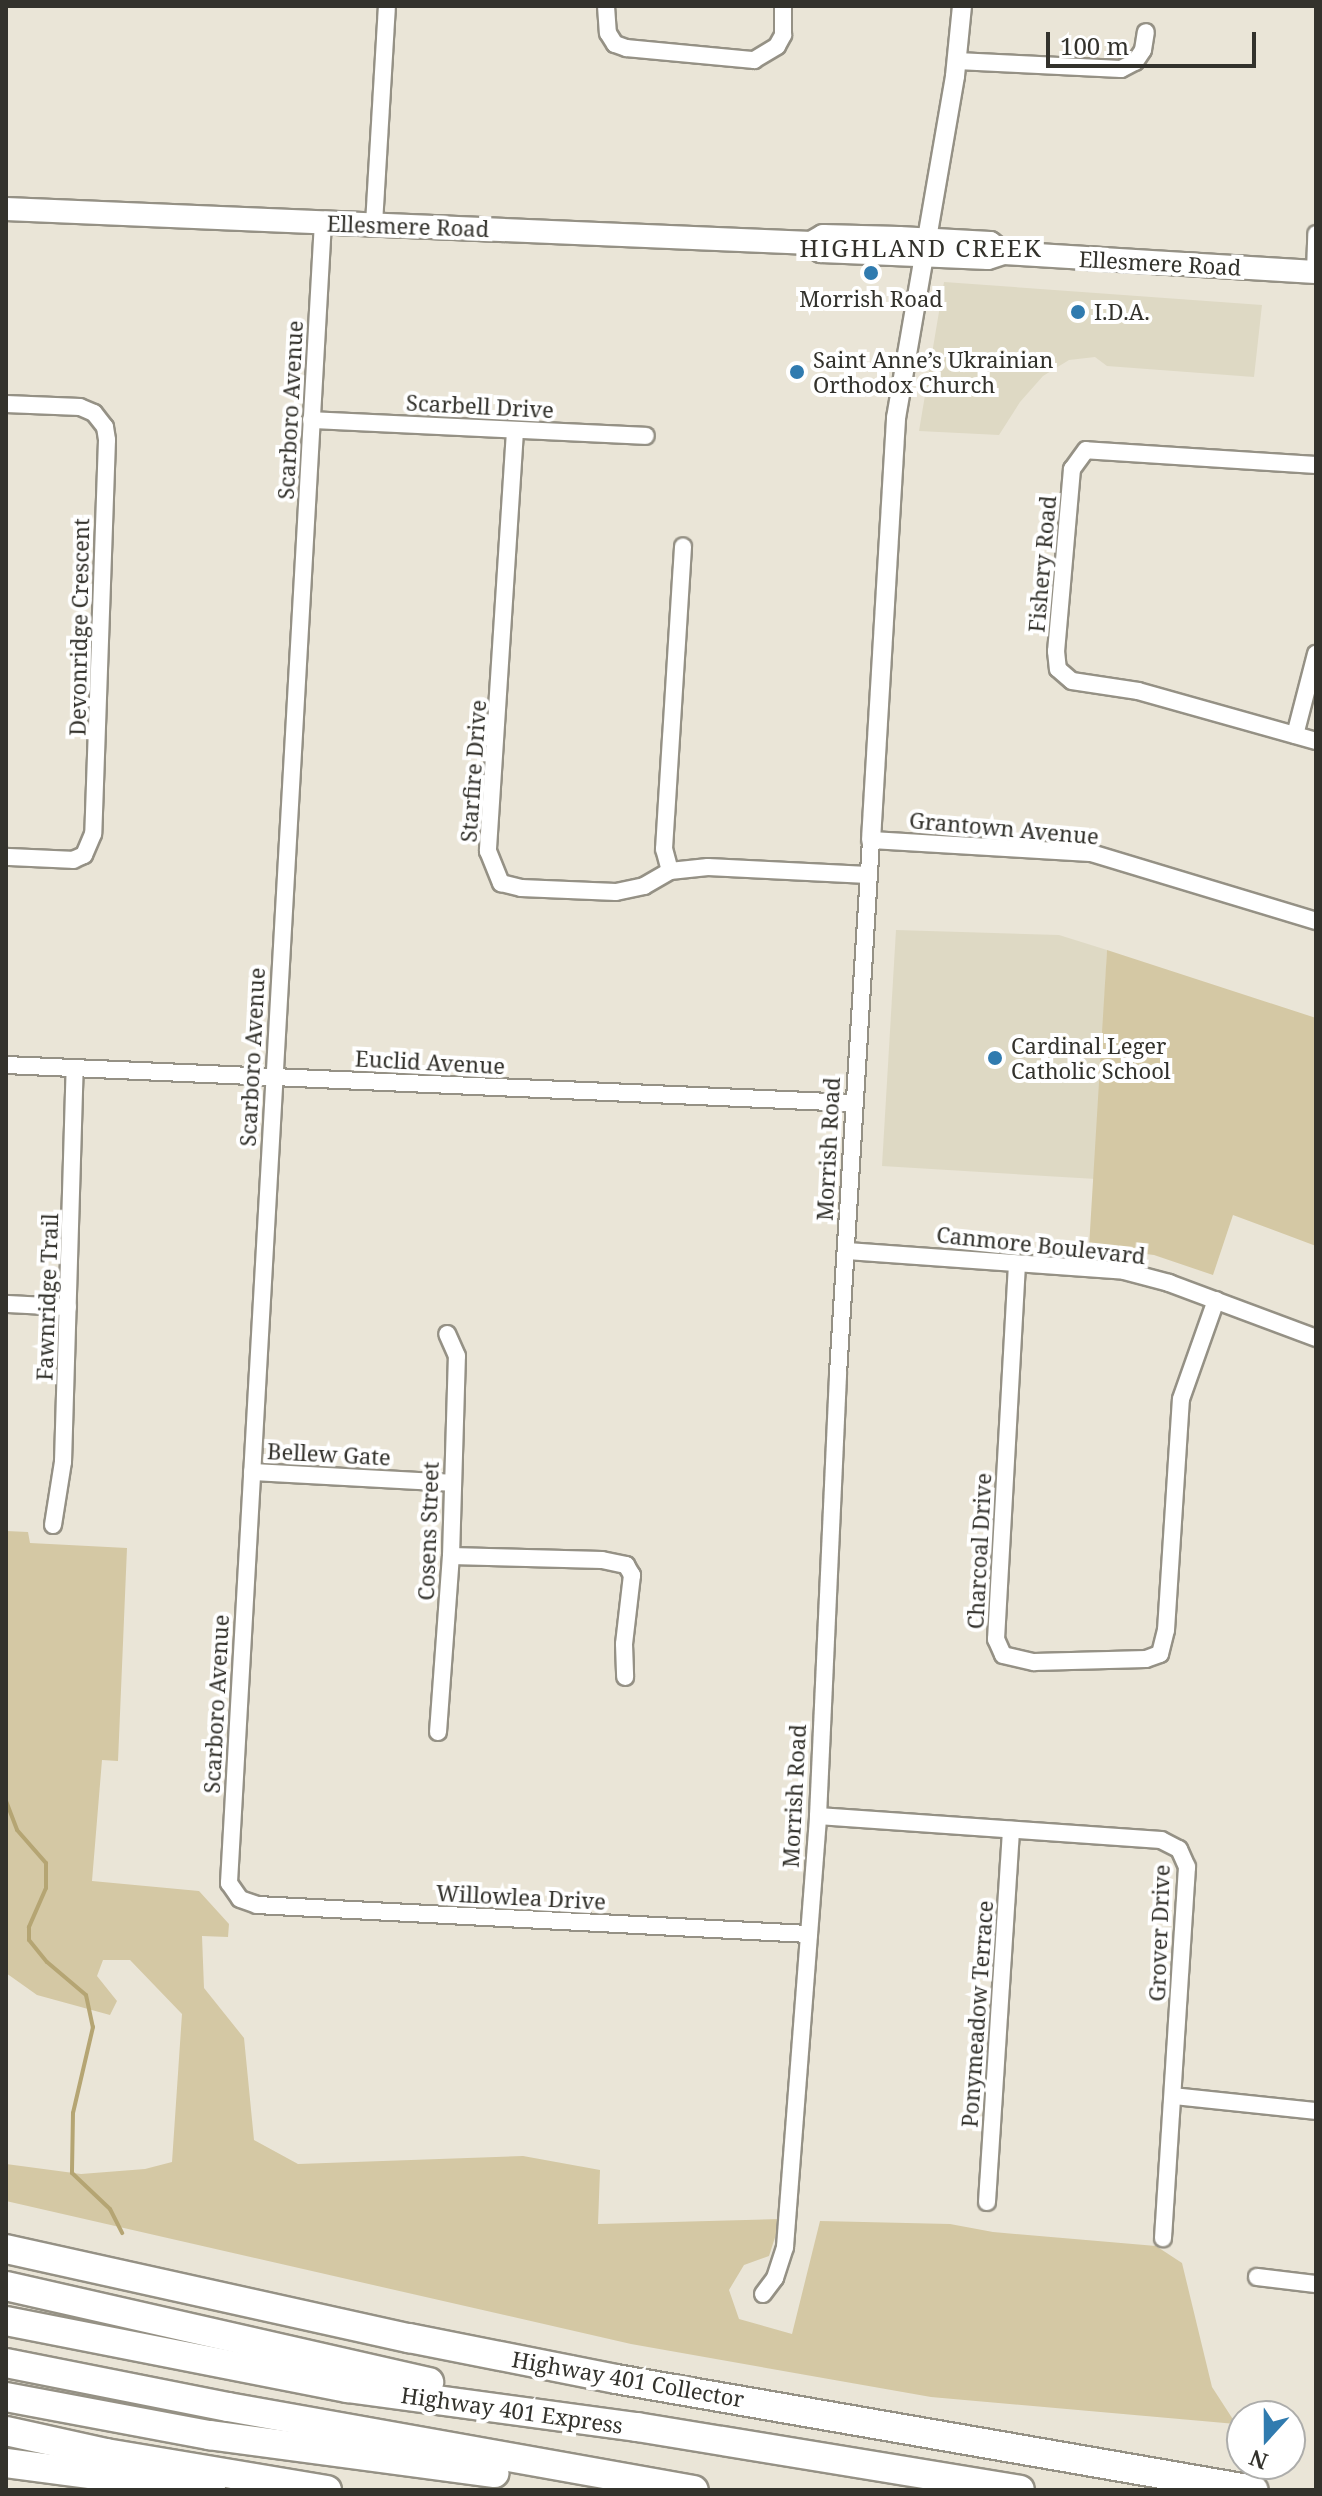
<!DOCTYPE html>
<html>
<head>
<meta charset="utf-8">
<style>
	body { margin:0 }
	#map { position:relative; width:1322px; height:2496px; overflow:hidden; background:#eae5d7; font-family:"Noto Serif",serif }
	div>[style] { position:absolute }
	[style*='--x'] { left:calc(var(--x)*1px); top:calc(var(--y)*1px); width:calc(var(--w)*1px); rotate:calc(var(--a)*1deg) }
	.built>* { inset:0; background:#ded9c4 }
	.green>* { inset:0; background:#d4c8a4 }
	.stream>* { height:4px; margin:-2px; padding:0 2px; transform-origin:2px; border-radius:2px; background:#b5a573 }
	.roads { filter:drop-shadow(2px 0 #959185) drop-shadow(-2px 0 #959185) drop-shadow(0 2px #959185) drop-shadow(0 -2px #959185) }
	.minor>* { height:16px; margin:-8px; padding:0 8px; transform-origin:8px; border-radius:8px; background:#fff }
	.tertiary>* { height:18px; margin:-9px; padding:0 9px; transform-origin:9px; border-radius:9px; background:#fff }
	.secondary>* { height:22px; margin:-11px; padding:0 11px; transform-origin:11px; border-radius:11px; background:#fff }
	.motorway>* { height:28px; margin:-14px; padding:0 14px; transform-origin:14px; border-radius:14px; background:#fff }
	.dots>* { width:22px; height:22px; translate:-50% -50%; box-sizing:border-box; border:4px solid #fff; border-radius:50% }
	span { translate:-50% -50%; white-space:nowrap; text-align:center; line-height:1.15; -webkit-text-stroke:8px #fff; paint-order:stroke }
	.street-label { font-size:22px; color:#33322c }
	.poi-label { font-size:22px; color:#33322c }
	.left { translate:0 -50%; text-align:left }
	.neighbourhood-label { font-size:24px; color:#33322c; letter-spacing:2px }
	.frame { position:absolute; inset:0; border:8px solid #33322c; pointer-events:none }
	.north { position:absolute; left:1226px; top:2400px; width:80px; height:80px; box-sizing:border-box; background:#fff; border:2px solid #adadab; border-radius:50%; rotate:201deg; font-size:22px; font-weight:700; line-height:32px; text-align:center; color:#33322c }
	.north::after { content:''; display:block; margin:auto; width:28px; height:36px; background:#307baf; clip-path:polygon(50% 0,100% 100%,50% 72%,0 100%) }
	.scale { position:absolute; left:1046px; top:32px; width:210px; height:36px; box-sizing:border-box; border:4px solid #33322c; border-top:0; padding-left:10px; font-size:24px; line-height:28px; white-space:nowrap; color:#33322c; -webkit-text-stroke:6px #fff; paint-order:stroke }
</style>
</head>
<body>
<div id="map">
	<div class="built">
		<div style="clip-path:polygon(944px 282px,1262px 305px,1254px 377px,1107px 366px,1095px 357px,1069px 360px,1043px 376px,1020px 402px,999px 435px,919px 431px)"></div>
		<div style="clip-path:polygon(896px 930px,1059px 935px,1107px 950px,1096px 1179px,882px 1166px)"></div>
	</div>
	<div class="green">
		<div style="clip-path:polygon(1107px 950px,1316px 1018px,1316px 1246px,1233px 1215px,1213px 1275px,1154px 1255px,1089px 1247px)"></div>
		<div style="clip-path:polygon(6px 1531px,28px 1532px,30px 1543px,127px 1548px,118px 1761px,102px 1760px,92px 1881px,199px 1891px,229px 1924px,228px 1937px,202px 1936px,204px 1988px,244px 2038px,254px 2140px,298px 2164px,523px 2156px,600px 2170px,598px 2224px,781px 2219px,769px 2256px,744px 2265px,729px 2290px,739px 2319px,792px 2334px,820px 2221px,950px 2224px,993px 2232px,1156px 2246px,1182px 2263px,1212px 2387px,1236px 2424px,931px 2397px,631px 2344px,6px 2201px,6px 2164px,81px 2174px,145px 2169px,172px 2162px,182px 2014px,130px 1960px,103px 1960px,97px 1976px,117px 2001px,110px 2015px,37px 1995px,6px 1973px)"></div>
	</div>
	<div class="stream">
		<div style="--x:6;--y:1801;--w:31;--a:69"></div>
		<div style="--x:17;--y:1830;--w:44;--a:48.7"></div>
		<div style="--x:46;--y:1863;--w:25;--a:90"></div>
		<div style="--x:46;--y:1888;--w:43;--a:113.6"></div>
		<div style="--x:29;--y:1927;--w:13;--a:90"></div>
		<div style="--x:29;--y:1940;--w:28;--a:51"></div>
		<div style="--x:47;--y:1962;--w:51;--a:40.2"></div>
		<div style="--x:86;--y:1995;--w:33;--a:78"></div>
		<div style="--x:93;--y:2027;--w:88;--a:103.1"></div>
		<div style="--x:73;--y:2113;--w:60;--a:91"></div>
		<div style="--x:72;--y:2173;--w:52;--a:43.5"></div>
		<div style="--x:110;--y:2209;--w:27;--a:63"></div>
	</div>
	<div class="roads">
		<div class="minor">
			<div style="--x:606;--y:6;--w:27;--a:86"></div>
			<div style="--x:608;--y:33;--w:13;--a:58"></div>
			<div style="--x:615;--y:44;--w:12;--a:20"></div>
			<div style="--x:626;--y:48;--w:129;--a:5.4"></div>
			<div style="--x:754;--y:60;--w:27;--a:-31"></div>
			<div style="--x:777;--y:46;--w:13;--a:-61"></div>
			<div style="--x:783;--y:35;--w:29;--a:-90"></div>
			<div style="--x:957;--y:61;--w:164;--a:2.8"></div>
			<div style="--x:1121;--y:69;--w:16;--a:-27"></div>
			<div style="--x:1135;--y:62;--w:14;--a:-56"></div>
			<div style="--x:1143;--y:50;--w:18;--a:-81"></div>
			<div style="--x:323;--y:222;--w:1664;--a:93.24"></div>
			<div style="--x:229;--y:1883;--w:19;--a:55"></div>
			<div style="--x:240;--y:1899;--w:18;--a:19"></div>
			<div style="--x:257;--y:1905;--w:553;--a:3.01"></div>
			<div style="--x:374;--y:224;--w:218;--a:-86.6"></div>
			<div style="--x:1315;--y:272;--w:38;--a:-88"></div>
			<div style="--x:6;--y:404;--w:74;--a:2.3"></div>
			<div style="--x:80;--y:407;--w:15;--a:23"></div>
			<div style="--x:94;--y:413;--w:18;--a:52"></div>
			<div style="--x:105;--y:427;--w:13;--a:81"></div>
			<div style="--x:107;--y:440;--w:394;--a:92"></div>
			<div style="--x:93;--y:834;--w:23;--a:113"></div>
			<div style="--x:84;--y:855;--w:12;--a:156"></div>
			<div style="--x:73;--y:860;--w:67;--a:-177.4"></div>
			<div style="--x:311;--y:420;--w:335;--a:2.7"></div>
			<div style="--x:515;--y:431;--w:421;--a:93.7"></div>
			<div style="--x:488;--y:851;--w:35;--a:68"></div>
			<div style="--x:501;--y:883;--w:21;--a:14"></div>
			<div style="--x:521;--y:888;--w:95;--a:2.4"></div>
			<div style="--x:616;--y:892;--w:29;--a:-12"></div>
			<div style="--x:644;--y:886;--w:30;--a:-30"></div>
			<div style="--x:670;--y:871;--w:38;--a:-6"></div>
			<div style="--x:708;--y:867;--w:160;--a:2.9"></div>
			<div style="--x:1316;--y:465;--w:230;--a:-176.3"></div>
			<div style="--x:1086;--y:450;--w:24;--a:126"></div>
			<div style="--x:1072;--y:469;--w:183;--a:95"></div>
			<div style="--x:1056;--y:651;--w:18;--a:84"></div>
			<div style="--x:1058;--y:669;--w:18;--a:41"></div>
			<div style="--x:1072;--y:681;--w:67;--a:8.6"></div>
			<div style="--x:1138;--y:691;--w:185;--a:15.7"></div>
			<div style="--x:1295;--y:735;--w:84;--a:-75.5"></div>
			<div style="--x:670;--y:871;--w:23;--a:-105"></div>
			<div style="--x:664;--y:849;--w:303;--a:-86.4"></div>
			<div style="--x:6;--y:1065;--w:848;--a:2.57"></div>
			<div style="--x:847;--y:1251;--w:278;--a:4.1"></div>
			<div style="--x:1124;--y:1271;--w:47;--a:14.9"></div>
			<div style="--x:1169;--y:1283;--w:157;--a:20.5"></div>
			<div style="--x:1017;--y:1264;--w:376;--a:93.2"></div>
			<div style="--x:996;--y:1639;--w:17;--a:66"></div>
			<div style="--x:1003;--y:1655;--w:32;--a:13"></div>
			<div style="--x:1034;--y:1662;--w:112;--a:-1.5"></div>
			<div style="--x:1146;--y:1659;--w:15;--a:-20"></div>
			<div style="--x:1160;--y:1654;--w:25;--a:-76"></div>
			<div style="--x:1166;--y:1630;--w:231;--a:-86.3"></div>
			<div style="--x:1181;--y:1399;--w:105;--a:-70.5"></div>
			<div style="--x:6;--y:1304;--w:62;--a:2.8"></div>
			<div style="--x:252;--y:1472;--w:200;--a:3.1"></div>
			<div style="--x:53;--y:1525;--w:64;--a:-81"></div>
			<div style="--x:63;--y:1462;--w:393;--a:-88.3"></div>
			<div style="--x:451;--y:1556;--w:151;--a:1.5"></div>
			<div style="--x:602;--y:1560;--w:25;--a:12"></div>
			<div style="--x:626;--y:1565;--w:12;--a:59"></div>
			<div style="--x:632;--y:1575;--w:69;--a:96.6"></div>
			<div style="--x:624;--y:1644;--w:33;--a:88"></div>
			<div style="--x:438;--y:1732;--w:176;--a:-85.8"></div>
			<div style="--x:451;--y:1556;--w:200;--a:-88.3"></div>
			<div style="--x:457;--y:1356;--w:24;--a:-114"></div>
			<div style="--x:818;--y:1816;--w:344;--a:4"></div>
			<div style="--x:1161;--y:1840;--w:20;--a:27"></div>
			<div style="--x:1179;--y:1849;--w:20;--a:66"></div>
			<div style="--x:1187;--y:1867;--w:372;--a:93.7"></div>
			<div style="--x:1173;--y:2096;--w:144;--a:6"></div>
			<div style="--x:987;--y:2202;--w:373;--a:-86.3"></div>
			<div style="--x:1257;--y:2277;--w:59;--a:6.8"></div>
			<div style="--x:763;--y:2294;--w:20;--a:-53"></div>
			<div style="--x:775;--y:2278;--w:33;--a:-72"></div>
			<div style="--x:785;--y:2247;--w:432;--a:-85.6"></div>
			<div style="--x:818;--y:1816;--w:442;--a:-87.4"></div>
			<div style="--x:838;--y:1374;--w:535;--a:-86.46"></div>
			<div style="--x:871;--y:840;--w:220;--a:3.4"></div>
			<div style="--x:1091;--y:853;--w:235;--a:16.8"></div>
		</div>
		<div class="tertiary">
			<div style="--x:871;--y:840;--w:423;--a:-86.6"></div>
			<div style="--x:896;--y:418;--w:347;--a:-80.2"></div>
			<div style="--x:955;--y:76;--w:70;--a:-84.3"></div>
		</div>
		<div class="secondary">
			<div style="--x:6;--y:209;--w:806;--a:2.42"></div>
			<div style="--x:811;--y:243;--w:14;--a:-30"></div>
			<div style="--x:823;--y:236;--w:76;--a:1.5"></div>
			<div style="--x:899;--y:238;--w:91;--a:3.1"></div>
			<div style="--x:990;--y:243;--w:16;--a:38"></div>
			<div style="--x:811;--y:243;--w:13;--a:39"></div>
			<div style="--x:821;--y:251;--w:167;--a:2.4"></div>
			<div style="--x:988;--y:258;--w:16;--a:-18"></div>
			<div style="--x:1003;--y:253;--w:314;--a:3.5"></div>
		</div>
		<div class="motorway">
			<div style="--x:6;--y:2249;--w:413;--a:12.5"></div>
			<div style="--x:409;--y:2338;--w:211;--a:11.2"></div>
			<div style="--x:616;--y:2379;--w:647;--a:9.88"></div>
			<div style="--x:6;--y:2286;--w:434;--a:12.8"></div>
			<div style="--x:6;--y:2321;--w:349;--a:11.1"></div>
			<div style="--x:348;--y:2388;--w:292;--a:7.7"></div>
			<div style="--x:637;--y:2427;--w:388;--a:9.3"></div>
			<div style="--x:6;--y:2363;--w:226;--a:11.2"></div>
			<div style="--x:228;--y:2407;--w:473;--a:10.1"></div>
			<div style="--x:6;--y:2397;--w:207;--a:10.6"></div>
			<div style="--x:209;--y:2435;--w:288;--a:7.6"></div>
			<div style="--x:6;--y:2431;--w:102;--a:12.4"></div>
			<div style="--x:106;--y:2453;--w:224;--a:9.5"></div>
			<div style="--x:6;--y:2463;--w:207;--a:7.5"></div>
		</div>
	</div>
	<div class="dots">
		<div style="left:871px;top:273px;background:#307baf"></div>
		<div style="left:1078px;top:312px;background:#307baf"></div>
		<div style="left:797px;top:372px;background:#307baf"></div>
		<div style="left:995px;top:1058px;background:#307baf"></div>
	</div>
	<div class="street-label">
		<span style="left:408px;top:226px;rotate:2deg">Ellesmere Road</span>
		<span style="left:1160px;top:263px;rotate:3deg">Ellesmere Road</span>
		<span style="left:480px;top:406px;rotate:3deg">Scarbell Drive</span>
		<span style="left:290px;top:410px;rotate:-87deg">Scarboro Avenue</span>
		<span style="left:1042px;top:564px;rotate:-85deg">Fishery Road</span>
		<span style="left:79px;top:627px;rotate:-89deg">Devonridge Crescent</span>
		<span style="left:473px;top:771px;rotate:-86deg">Starfire Drive</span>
		<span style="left:1004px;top:828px;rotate:5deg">Grantown Avenue</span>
		<span style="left:252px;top:1057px;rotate:-87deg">Scarboro Avenue</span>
		<span style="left:430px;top:1062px;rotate:3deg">Euclid Avenue</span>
		<span style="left:828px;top:1149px;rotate:-87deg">Morrish Road</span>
		<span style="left:1041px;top:1245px;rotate:6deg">Canmore Boulevard</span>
		<span style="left:47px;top:1297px;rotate:-88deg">Fawnridge Trail</span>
		<span style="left:329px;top:1454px;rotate:3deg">Bellew Gate</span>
		<span style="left:428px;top:1531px;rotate:-88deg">Cosens Street</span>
		<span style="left:979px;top:1551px;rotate:-87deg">Charcoal Drive</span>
		<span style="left:216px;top:1704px;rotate:-87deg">Scarboro Avenue</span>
		<span style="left:794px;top:1796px;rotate:-87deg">Morrish Road</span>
		<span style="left:521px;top:1897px;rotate:3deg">Willowlea Drive</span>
		<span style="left:1159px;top:1933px;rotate:-88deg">Grover Drive</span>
		<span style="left:977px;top:2014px;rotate:-86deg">Ponymeadow Terrace</span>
		<span style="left:628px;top:2379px;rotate:10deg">Highway 401 Collector</span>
		<span style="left:512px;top:2410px;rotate:8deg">Highway 401 Express</span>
	</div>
	<div class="poi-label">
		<span style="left:871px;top:299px">Morrish Road</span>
		<span class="left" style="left:1094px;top:312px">I.D.A.</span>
		<span class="left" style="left:813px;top:372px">Saint Anne’s Ukrainian<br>Orthodox Church</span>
		<span class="left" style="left:1011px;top:1058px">Cardinal Leger<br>Catholic School</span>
	</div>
	<div class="neighbourhood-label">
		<span style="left:921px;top:248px">HIGHLAND CREEK</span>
	</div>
	<div class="frame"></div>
	<div class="north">N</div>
	<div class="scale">100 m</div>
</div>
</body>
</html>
